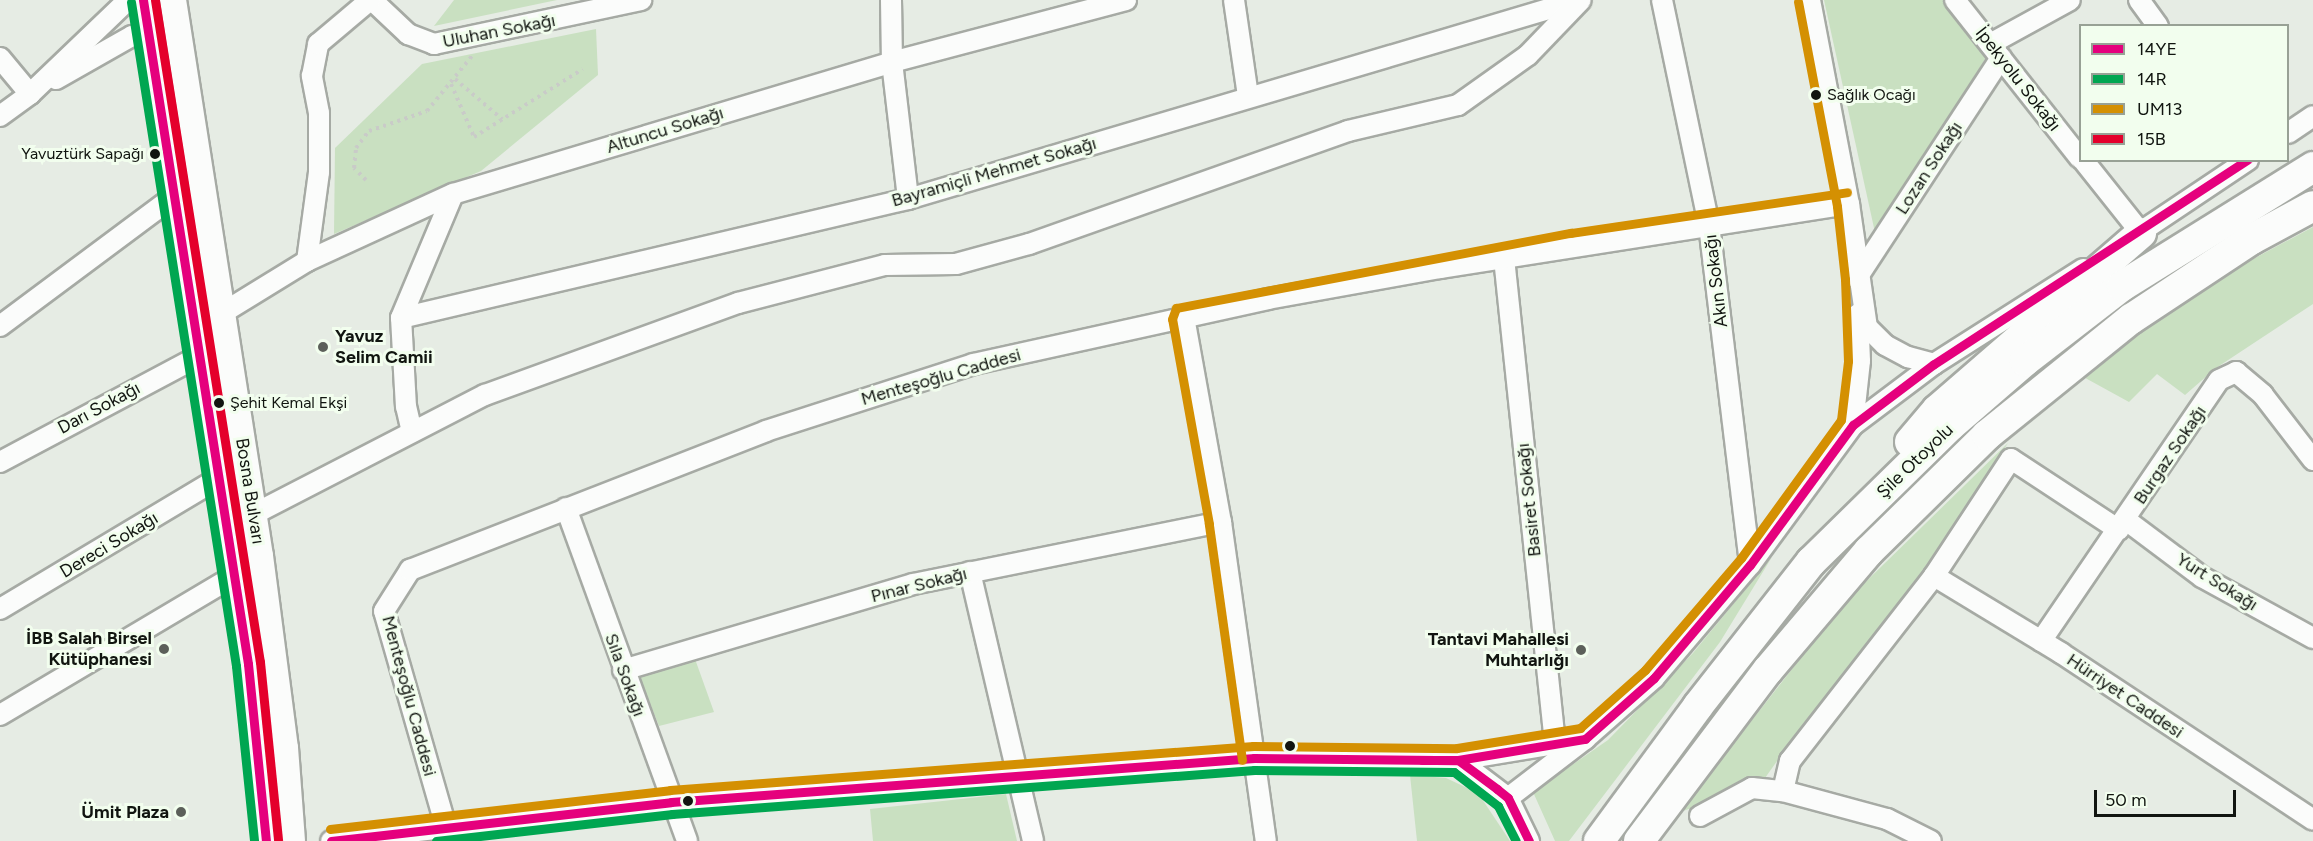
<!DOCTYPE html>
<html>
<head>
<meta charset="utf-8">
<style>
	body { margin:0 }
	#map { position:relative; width:2313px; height:841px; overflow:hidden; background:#e6ece4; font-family:Figtree,sans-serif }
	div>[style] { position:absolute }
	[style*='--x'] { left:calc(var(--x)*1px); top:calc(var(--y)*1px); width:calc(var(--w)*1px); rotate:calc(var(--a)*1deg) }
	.green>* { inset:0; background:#c9e0c1 }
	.path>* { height:4px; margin-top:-2px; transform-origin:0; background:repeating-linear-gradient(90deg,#c9cbc8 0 3px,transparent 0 7.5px) }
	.roads { filter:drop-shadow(2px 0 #a6aaa4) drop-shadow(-2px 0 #a6aaa4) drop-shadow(0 2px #a6aaa4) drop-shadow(0 -2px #a6aaa4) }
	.minor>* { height:20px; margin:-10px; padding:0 10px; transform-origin:10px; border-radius:10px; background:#fbfcfb }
	.major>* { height:26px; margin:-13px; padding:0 13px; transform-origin:13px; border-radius:13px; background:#fbfcfb }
	.highway>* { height:30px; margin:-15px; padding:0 15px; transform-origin:15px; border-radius:15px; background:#fbfcfb }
	.bus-1>* { height:9px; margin:-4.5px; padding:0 4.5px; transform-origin:4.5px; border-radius:4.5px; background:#e5007d }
	.bus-2>* { height:9px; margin:-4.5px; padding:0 4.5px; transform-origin:4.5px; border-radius:4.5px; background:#00a651 }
	.bus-3>* { height:9px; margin:-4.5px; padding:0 4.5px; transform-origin:4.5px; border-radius:4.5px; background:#d49002 }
	.bus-4>* { height:9px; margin:-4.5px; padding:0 4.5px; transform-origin:4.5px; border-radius:4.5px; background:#e4002b }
	.dots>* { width:16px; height:16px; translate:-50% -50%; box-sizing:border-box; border:3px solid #f2feee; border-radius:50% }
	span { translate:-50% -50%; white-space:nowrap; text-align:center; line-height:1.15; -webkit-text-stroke:6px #f2feee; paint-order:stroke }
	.bus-label { font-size:16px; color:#111510 }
	.left { translate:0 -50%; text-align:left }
	.right { translate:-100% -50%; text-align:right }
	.street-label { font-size:18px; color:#111510 }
	.poi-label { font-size:18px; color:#111510; font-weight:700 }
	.legend { position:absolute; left:2079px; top:24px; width:210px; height:138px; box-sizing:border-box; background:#f2feee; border:2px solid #98a195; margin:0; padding:8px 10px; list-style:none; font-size:18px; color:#111510 }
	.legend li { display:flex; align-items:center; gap:12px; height:30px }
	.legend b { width:30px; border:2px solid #98a195 }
	.scale { position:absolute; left:2094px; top:790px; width:142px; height:27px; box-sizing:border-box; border:3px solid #111510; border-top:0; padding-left:8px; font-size:18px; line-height:21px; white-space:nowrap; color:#111510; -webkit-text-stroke:4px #f2feee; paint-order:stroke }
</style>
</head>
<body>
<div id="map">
	<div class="green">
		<div style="clip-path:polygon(454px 0,557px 0,434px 26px)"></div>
		<div style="clip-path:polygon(1824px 0,1951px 0,1987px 56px,1876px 237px)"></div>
		<div style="clip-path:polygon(596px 29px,598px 75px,481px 171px,334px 234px,335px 148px,422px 64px)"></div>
		<div style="clip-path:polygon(2313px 227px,2313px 304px,2216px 368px,2185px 395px,2157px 374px,2129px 402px,2078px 374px,2212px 281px)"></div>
		<div style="clip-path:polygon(2008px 443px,1919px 580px,1807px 719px,1760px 785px,1680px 812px,1843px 604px)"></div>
		<div style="clip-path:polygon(1772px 557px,1720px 642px,1569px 841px,1555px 841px,1533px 792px,1608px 740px,1693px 653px)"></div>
		<div style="clip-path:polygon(695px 659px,714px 712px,659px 726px,638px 673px)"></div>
		<div style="clip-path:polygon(1410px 775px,1446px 778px,1478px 793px,1510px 841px,1417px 841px)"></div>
		<div style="clip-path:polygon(1006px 794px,1017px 841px,873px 841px,870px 809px)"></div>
	</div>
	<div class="path">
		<div style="--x:455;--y:79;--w:62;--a:40.4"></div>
		<div style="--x:451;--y:84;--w:58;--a:66.5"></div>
		<div style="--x:474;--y:137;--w:128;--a:-32"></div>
		<div style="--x:366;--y:180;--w:17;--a:-135"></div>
		<div style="--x:354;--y:168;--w:20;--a:-84"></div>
		<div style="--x:356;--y:148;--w:21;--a:-53"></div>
		<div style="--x:369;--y:131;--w:61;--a:-19"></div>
		<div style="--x:427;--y:111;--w:71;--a:-50.7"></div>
	</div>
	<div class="roads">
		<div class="minor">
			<div style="--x:372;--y:0;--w:50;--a:43.4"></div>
			<div style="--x:408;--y:34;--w:28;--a:21"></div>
			<div style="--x:434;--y:44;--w:212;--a:-12"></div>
			<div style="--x:891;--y:0;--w:62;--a:89.1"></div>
			<div style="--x:892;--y:62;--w:138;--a:83.3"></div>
			<div style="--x:1234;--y:0;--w:97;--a:81.7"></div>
			<div style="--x:1662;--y:0;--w:230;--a:78.2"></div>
			<div style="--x:1709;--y:225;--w:342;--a:83.1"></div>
			<div style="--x:1810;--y:0;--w:208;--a:79.2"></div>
			<div style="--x:1849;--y:204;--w:124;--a:81.7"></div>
			<div style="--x:1867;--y:327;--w:25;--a:45"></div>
			<div style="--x:1885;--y:345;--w:26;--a:28"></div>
			<div style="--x:1908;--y:357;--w:27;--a:15"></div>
			<div style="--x:1955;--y:0;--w:201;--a:51.7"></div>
			<div style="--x:2139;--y:0;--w:32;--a:54"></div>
			<div style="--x:1990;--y:44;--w:91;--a:-28.8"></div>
			<div style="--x:0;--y:58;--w:47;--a:50.2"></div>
			<div style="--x:56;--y:79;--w:87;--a:-29.5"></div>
			<div style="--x:132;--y:36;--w:16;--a:-7"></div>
			<div style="--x:0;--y:116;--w:37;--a:-36"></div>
			<div style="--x:30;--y:94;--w:136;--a:-43.8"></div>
			<div style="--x:2288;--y:133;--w:30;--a:-34"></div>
			<div style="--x:2083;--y:160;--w:93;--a:51.5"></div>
			<div style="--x:2130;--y:239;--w:142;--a:-33.8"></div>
			<div style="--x:1504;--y:258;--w:487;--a:84"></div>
			<div style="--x:307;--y:261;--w:90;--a:-82.3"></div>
			<div style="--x:319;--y:172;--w:59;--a:-90"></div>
			<div style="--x:319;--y:113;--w:38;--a:-101"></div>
			<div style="--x:312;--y:76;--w:33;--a:-79"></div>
			<div style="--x:318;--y:44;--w:68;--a:-40.2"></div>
			<div style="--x:1857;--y:278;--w:263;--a:-56.8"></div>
			<div style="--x:224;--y:312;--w:97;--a:-31.6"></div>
			<div style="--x:307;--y:261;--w:161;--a:-24.7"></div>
			<div style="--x:453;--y:194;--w:458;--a:-16.7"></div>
			<div style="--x:892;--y:62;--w:242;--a:-14.8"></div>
			<div style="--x:1184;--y:317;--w:208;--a:79.8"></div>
			<div style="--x:1221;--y:522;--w:322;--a:82"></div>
			<div style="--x:401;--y:318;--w:521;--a:-13.21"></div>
			<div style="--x:908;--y:199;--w:700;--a:-16.52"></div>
			<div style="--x:0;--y:326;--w:216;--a:-36.7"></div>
			<div style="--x:1853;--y:425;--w:64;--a:-83.8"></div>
			<div style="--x:1860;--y:361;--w:47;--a:-92.4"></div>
			<div style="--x:412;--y:432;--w:26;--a:-103"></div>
			<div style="--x:406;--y:407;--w:89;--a:-93.2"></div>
			<div style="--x:401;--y:318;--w:134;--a:-67.2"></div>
			<div style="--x:0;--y:462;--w:225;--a:-28"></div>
			<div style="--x:566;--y:508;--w:354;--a:70"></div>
			<div style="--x:254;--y:514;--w:260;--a:-27.3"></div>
			<div style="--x:485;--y:395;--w:269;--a:-20"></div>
			<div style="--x:738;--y:303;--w:152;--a:-14.5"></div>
			<div style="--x:885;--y:265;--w:71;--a:-0.8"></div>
			<div style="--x:956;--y:264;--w:76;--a:-15.3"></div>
			<div style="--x:1029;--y:244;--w:338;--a:-19.5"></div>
			<div style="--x:1348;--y:131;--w:113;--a:-13.3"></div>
			<div style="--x:1458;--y:105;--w:86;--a:-35.5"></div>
			<div style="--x:1528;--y:55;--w:76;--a:-46.1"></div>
			<div style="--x:2126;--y:520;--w:95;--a:36.9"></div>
			<div style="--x:2202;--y:577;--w:127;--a:28.8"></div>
			<div style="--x:970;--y:572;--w:276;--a:76.8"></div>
			<div style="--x:1934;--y:576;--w:149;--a:31.2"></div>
			<div style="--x:2061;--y:653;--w:302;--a:33.5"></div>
			<div style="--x:0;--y:609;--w:253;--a:-30.9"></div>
			<div style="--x:2041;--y:641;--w:316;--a:-55.7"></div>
			<div style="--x:2219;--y:380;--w:19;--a:-25"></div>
			<div style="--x:2236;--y:372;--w:35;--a:40"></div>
			<div style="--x:2263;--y:395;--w:82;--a:52.4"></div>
			<div style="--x:623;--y:670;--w:302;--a:-16.5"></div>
			<div style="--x:913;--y:584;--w:314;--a:-11.4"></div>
			<div style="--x:0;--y:715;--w:272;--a:-30.7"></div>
			<div style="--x:1458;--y:760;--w:63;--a:37.2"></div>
			<div style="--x:1508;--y:798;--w:48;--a:64"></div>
			<div style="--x:1783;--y:791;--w:31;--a:-77"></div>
			<div style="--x:1790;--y:761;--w:234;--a:-52.1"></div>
			<div style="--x:1934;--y:576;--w:140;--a:-56.7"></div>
			<div style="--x:2011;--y:459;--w:129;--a:33.3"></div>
			<div style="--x:1508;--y:798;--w:97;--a:-37.5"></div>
			<div style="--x:1585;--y:739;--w:92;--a:-41.5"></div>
			<div style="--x:1654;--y:678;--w:148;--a:-49.7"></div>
			<div style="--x:1750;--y:565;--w:174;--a:-53.7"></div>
			<div style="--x:1853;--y:425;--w:101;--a:-37"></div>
			<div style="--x:1934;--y:364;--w:177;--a:-32.5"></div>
			<div style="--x:1700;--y:816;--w:59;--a:-28.3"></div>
			<div style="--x:1752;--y:788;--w:31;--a:6"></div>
			<div style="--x:1783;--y:791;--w:108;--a:15.1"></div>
			<div style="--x:1887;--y:819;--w:49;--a:26.6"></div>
			<div style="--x:331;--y:841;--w:342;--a:-6.5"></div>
			<div style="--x:671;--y:802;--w:585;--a:-4.32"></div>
			<div style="--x:1254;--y:758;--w:204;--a:0.6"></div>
			<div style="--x:1458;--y:760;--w:129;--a:-9.4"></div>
			<div style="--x:450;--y:841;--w:239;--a:-106"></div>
			<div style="--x:384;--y:611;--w:49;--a:-57.6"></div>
			<div style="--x:410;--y:570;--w:382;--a:-21.3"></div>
			<div style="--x:766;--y:431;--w:218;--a:-17.9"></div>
			<div style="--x:973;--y:364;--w:302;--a:-12.4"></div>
			<div style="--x:1268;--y:299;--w:175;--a:-10.2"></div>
			<div style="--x:1440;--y:268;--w:414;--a:-8.9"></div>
		</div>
		<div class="major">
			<div style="--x:143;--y:0;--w:672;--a:81.01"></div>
			<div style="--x:248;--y:664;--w:178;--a:84.2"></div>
			<div style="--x:173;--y:0;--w:563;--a:81.11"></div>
			<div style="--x:260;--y:556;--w:194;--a:82.6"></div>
			<div style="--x:285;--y:748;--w:93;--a:85.7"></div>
		</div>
		<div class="highway">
			<div style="--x:1910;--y:442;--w:42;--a:-49.8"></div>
			<div style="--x:1937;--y:410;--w:270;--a:-40.9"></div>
			<div style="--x:1599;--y:841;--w:167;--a:-53.7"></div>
			<div style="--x:1698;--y:706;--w:183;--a:-51.9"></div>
			<div style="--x:1811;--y:562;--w:194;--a:-44.4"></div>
			<div style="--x:1950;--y:426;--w:99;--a:-40.9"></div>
			<div style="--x:2025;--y:361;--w:123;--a:-37.7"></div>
			<div style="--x:2122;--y:286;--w:225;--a:-31.9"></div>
			<div style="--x:1639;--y:841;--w:214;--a:-53"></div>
			<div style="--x:1768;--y:670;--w:156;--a:-49.7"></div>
			<div style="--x:1869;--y:551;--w:165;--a:-44.5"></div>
			<div style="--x:1987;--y:435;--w:185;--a:-38.9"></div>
			<div style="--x:2131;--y:319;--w:145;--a:-33.5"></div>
			<div style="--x:2252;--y:239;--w:69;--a:-28.4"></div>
		</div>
	</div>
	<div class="bus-1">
		<div style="--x:143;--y:0;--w:672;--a:81.01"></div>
		<div style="--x:248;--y:664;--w:178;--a:84.2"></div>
		<div style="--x:1422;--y:760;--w:36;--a:0"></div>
		<div style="--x:1458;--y:760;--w:49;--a:36.6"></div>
		<div style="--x:1497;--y:789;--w:14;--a:39"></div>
		<div style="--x:1508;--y:798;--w:48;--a:64"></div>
		<div style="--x:331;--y:841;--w:342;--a:-6.5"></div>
		<div style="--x:671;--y:802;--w:585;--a:-4.32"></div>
		<div style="--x:1254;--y:758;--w:204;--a:0.6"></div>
		<div style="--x:1458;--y:760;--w:129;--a:-9.4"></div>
		<div style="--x:1585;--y:739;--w:92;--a:-41.5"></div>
		<div style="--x:1654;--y:678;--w:148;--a:-49.7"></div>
		<div style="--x:1750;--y:565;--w:174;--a:-53.7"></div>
		<div style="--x:1853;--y:425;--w:101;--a:-37"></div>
		<div style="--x:1934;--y:364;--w:374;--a:-33.1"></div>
	</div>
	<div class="bus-2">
		<div style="--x:131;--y:2;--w:672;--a:81.01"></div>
		<div style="--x:236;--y:666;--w:176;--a:84.1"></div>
		<div style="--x:436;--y:841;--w:238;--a:-6.5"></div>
		<div style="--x:672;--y:814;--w:584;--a:-4.32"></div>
		<div style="--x:1254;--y:770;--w:200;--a:0.6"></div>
		<div style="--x:1454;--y:772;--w:56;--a:37.7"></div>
		<div style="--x:1498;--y:806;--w:39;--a:63"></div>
	</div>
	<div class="bus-3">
		<div style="--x:1242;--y:760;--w:238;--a:-98"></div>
		<div style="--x:1209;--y:524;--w:208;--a:-100.2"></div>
		<div style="--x:1172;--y:319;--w:12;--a:-70"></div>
		<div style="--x:1176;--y:308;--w:402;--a:-10.8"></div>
		<div style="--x:1571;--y:233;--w:279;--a:-8.4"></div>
		<div style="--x:330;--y:829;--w:342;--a:-6.5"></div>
		<div style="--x:670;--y:790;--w:585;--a:-4.32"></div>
		<div style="--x:1253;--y:746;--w:204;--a:0.6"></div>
		<div style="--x:1457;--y:748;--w:125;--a:-9.2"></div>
		<div style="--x:1580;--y:728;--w:87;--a:-41.7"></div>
		<div style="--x:1645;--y:670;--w:148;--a:-49.4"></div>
		<div style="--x:1741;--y:558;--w:170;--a:-54.1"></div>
		<div style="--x:1841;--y:420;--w:59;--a:-83.2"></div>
		<div style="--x:1848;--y:361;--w:82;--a:-92.1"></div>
		<div style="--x:1845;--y:279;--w:73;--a:-96.3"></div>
		<div style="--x:1837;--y:206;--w:208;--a:-100.8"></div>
	</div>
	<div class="bus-4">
		<div style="--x:155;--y:0;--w:670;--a:80.99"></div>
		<div style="--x:260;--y:662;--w:179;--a:84.2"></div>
	</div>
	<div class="dots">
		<div style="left:1816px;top:95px;background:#111510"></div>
		<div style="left:155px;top:154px;background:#111510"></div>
		<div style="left:323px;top:347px;background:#5c605a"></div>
		<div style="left:219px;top:403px;background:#111510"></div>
		<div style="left:164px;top:649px;background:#5c605a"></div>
		<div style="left:1581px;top:650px;background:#5c605a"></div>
		<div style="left:1290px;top:746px;background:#111510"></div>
		<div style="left:688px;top:801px;background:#111510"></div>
		<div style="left:181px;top:812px;background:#5c605a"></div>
	</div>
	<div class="bus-label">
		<span class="left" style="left:1827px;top:95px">Sağlık Ocağı</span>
		<span class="right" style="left:144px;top:154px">Yavuztürk Sapağı</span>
		<span class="left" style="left:230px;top:403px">Şehit Kemal Ekşi</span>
	</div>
	<div class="street-label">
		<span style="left:499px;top:31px;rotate:-11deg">Uluhan Sokağı</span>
		<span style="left:2018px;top:79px;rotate:52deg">İpekyolu Sokağı</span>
		<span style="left:665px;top:130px;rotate:-17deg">Altuncu Sokağı</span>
		<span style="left:1929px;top:168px;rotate:-57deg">Lozan Sokağı</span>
		<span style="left:994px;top:172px;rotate:-16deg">Bayramiçli Mehmet Sokağı</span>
		<span style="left:1716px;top:281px;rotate:-97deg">Akın Sokağı</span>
		<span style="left:941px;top:377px;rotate:-16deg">Menteşoğlu Caddesi</span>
		<span style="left:99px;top:408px;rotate:-28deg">Darı Sokağı</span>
		<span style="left:2170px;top:455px;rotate:-56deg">Burgaz Sokağı</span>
		<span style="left:1915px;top:461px;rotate:-44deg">Şile Otoyolu</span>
		<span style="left:250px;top:491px;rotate:81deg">Bosna Bulvarı</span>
		<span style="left:1529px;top:500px;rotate:-96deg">Basiret Sokağı</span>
		<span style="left:109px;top:545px;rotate:-31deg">Dereci Sokağı</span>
		<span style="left:2217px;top:582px;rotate:32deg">Yurt Sokağı</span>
		<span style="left:919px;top:585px;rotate:-14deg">Pınar Sokağı</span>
		<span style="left:625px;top:675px;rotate:70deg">Sıla Sokağı</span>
		<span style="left:409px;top:696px;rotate:75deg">Menteşoğlu Caddesi</span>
		<span style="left:2125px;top:696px;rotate:34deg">Hürriyet Caddesi</span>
	</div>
	<div class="poi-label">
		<span class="left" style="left:335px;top:347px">Yavuz<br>Selim Camii</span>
		<span class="right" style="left:152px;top:649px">İBB Salah Birsel<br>Kütüphanesi</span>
		<span class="right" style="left:1569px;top:650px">Tantavi Mahallesi<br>Muhtarlığı</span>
		<span class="right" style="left:169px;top:812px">Ümit Plaza</span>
	</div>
	<ul class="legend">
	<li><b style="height:8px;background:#e5007d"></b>14YE</li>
	<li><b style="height:8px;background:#00a651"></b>14R</li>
	<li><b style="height:8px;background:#d49002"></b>UM13</li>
	<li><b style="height:8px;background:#e4002b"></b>15B</li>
	</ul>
	<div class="scale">50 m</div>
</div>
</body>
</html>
